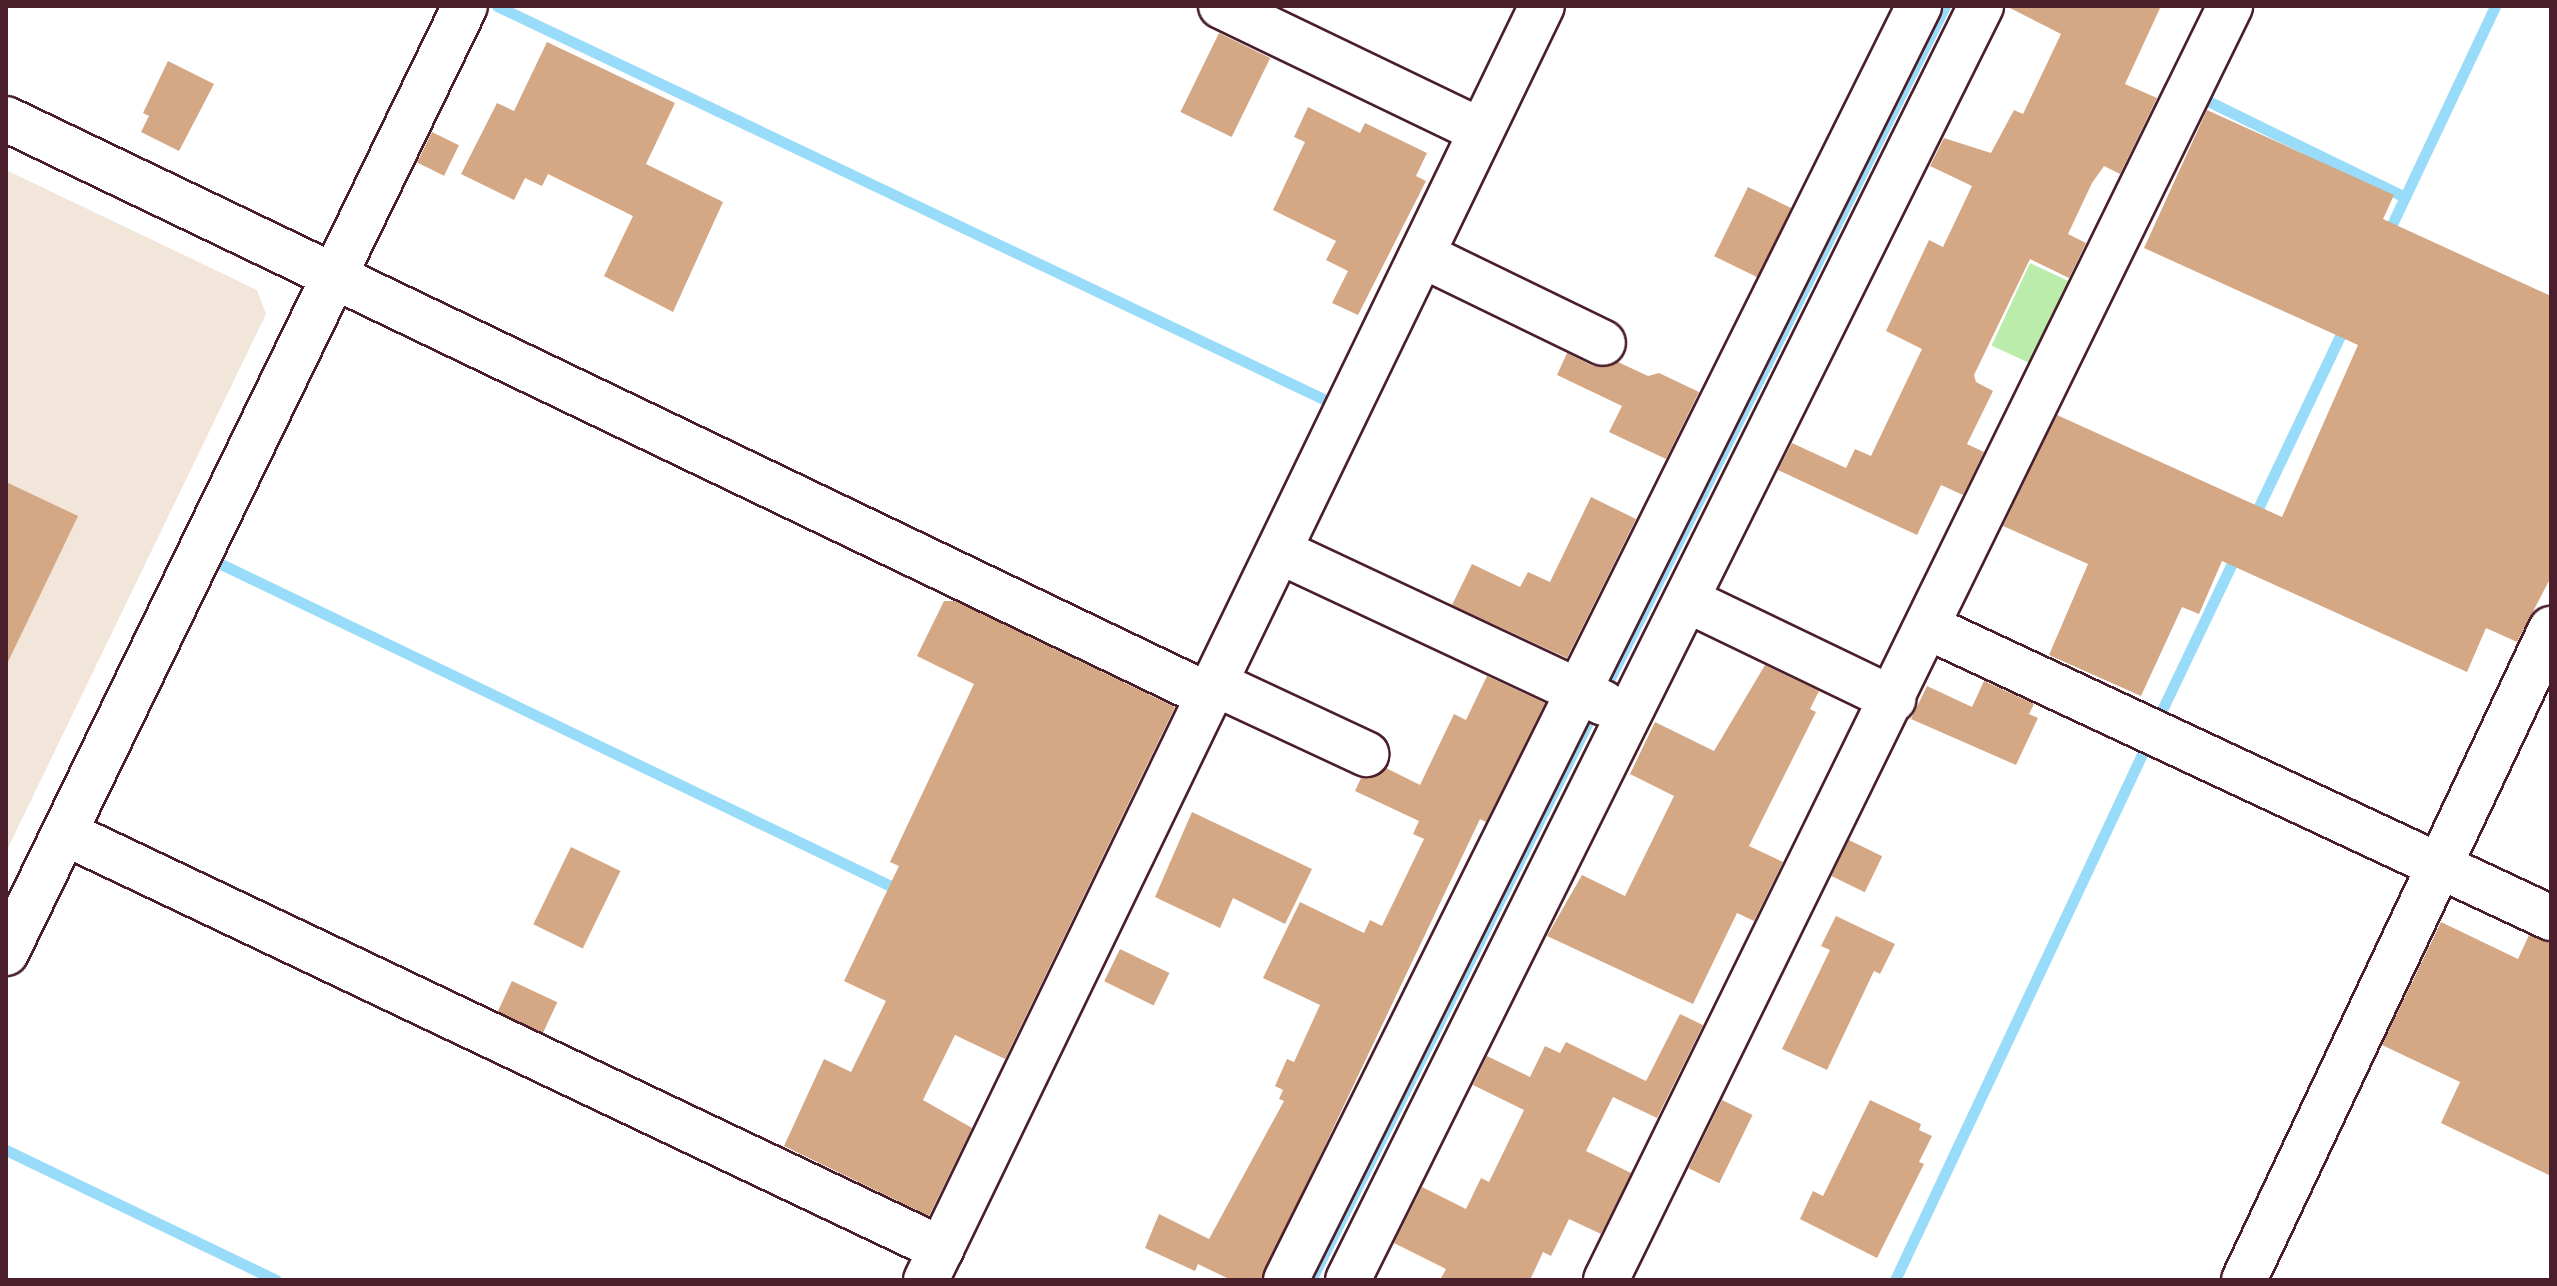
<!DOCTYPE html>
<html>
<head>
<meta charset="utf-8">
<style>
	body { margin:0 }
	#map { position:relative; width:2557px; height:1286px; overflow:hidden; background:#fff; font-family:Caveat,sans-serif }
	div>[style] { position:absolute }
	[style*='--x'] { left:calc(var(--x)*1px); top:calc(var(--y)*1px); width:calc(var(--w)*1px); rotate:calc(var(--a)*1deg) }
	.built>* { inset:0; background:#f2e5da }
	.green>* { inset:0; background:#bbecab; transform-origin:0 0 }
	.stream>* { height:11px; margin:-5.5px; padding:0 5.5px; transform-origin:5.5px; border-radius:5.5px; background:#98dcfa }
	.building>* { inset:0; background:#d4a785; transform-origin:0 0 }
	.roads { filter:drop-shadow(2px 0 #4a1f2b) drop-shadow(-2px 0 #4a1f2b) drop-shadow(0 2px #4a1f2b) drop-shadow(0 -2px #4a1f2b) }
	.minor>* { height:44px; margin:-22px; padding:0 22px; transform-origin:22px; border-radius:22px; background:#fff }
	span { translate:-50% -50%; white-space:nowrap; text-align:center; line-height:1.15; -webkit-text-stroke:7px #fff; paint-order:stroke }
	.frame { position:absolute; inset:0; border:8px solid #4a1f2b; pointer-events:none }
</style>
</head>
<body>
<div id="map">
	<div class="built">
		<div style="clip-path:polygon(6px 170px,257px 290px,266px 314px,6px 852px)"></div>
	</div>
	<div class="green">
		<div style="left:2030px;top:263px;width:50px;height:91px;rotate:25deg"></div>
	</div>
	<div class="stream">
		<div style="--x:497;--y:6;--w:922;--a:25.43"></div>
		<div style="--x:2208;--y:101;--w:219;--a:26"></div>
		<div style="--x:2386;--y:237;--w:255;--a:-64.7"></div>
		<div style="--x:2253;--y:519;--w:215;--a:-64.6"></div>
		<div style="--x:221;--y:564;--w:757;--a:25.68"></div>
		<div style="--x:1603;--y:692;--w:767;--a:-63.5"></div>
		<div style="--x:2162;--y:710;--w:174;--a:-64.5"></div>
		<div style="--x:6;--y:1150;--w:300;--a:25.7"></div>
		<div style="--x:1311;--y:1280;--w:639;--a:-63.6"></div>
		<div style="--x:1895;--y:1280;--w:583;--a:-64.84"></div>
	</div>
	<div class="building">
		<div style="clip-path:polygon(2006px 6px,2161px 6px,2125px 84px,2157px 98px,2120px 174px,2104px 166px,2092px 183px,2068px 234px,2086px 243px,2069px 278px,2030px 259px,1974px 375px,1976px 382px,1993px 391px,1967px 444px,1984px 452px,1963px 495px,1941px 485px,1917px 535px,1778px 470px,1792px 443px,1846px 468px,1855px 449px,1871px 456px,1922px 349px,1886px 331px,1929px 240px,1943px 247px,1972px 186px,1930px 166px,1944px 138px,1991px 153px,2014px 110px,2023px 114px,2061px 34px)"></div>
		<div style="left:1219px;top:33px;width:57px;height:88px;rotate:26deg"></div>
		<div style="clip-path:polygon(547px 42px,675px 103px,646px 164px,723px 202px,673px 312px,604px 276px,633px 216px,548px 174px,542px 186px,525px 178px,514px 200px,461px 174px,497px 103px,514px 111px)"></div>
		<div style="clip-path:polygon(168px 61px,214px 84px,179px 151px,141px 132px,149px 116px,143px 113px)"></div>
		<div style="clip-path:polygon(1308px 107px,1360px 133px,1365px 123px,1427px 153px,1416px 176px,1426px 181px,1358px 315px,1332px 303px,1348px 271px,1326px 260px,1336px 241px,1273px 210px,1305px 142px,1294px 137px)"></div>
		<div style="clip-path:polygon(2207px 110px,2394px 195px,2383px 219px,2551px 296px,2551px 577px,2517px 642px,2486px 628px,2467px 672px,2222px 561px,2199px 614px,2182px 607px,2141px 696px,2049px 655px,2088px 564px,2003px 526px,2057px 415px,2282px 517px,2358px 345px,2144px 248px)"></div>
		<div style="left:432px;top:132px;width:30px;height:34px;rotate:26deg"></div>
		<div style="left:1748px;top:187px;width:48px;height:77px;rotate:26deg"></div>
		<div style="clip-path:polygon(1567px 353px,1593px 366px,1618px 362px,1648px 376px,1659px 373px,1699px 392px,1666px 459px,1609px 432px,1622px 406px,1557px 375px)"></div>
		<div style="clip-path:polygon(6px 482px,78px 516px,6px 666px)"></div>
		<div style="clip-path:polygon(1591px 497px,1636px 519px,1567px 658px,1452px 605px,1472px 564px,1520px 587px,1528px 572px,1550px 582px)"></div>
		<div style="clip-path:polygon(944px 601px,955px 601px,1175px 707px,1005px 1059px,955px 1035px,923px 1100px,972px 1128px,929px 1216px,784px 1146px,824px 1059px,851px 1072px,886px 1001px,844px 981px,899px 866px,890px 862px,974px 684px,917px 656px)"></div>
		<div style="clip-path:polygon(1765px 665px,1819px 691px,1810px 709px,1816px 712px,1749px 846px,1783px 862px,1754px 921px,1737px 913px,1693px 1004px,1547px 936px,1582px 875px,1625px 896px,1674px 796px,1630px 774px,1655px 722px,1714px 751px)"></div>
		<div style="clip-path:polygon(1487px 676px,1545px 703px,1486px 822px,1480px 819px,1261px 1280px,1231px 1280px,1198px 1264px,1195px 1271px,1145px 1248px,1159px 1214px,1209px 1239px,1284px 1101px,1279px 1099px,1283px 1090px,1275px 1086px,1287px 1059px,1294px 1062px,1320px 1005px,1263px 978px,1300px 902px,1364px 933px,1370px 920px,1382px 926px,1424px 839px,1413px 834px,1419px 821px,1355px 791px,1361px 778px,1386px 768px,1420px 785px,1454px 714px,1466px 720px)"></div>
		<div style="clip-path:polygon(1984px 681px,2034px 704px,2029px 714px,2038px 718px,2016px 765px,1911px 719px,1927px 686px,1972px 707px)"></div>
		<div style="clip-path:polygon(1192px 812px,1312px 869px,1285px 924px,1233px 898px,1220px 928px,1155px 897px)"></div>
		<div style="left:1849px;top:840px;width:37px;height:40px;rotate:26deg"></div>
		<div style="left:571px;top:847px;width:55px;height:86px;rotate:26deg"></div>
		<div style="clip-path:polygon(1836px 916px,1895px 944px,1880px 974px,1874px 971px,1827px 1070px,1782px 1049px,1830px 950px,1821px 946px)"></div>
		<div style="clip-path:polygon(2441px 922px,2518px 959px,2529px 935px,2551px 943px,2551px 1176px,2441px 1123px,2460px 1082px,2382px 1045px)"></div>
		<div style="left:1120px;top:949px;width:55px;height:36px;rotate:26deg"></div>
		<div style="left:512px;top:981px;width:50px;height:34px;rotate:25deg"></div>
		<div style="clip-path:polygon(1680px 1014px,1703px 1025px,1657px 1118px,1613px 1097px,1586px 1151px,1631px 1173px,1601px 1234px,1569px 1219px,1551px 1256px,1543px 1252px,1530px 1280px,1440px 1280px,1446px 1269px,1394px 1243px,1422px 1187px,1466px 1209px,1481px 1178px,1489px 1182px,1524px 1110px,1473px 1085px,1487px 1056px,1530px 1077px,1545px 1046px,1560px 1053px,1566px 1042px,1646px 1081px)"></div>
		<div style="left:1722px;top:1100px;width:34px;height:76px;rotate:26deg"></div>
		<div style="clip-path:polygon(1870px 1100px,1921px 1124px,1919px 1130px,1932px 1136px,1919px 1162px,1924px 1164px,1877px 1258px,1800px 1219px,1813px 1191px,1823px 1196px)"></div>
	</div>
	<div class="roads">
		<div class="minor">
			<div style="--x:1221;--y:6;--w:288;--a:25.7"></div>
			<div style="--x:6;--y:119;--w:1335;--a:25.61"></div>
			<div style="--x:1422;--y:255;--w:201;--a:25.9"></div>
			<div style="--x:1279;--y:551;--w:358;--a:25.1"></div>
			<div style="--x:1687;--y:600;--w:229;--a:25.7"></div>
			<div style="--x:1928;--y:627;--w:688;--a:25.04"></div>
			<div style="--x:1216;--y:684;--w:166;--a:25"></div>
			<div style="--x:65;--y:833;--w:970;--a:25.4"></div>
			<div style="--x:6;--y:953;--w:1052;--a:-64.14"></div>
			<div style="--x:926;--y:1280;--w:1415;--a:-64.2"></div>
			<div style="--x:1286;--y:1280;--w:1423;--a:-63.58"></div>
			<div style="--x:1348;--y:1280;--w:1423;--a:-63.58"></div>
			<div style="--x:1606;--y:1280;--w:1419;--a:-63.9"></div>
			<div style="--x:2244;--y:1280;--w:720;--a:-64.75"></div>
		</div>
	</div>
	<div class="frame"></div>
</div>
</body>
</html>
